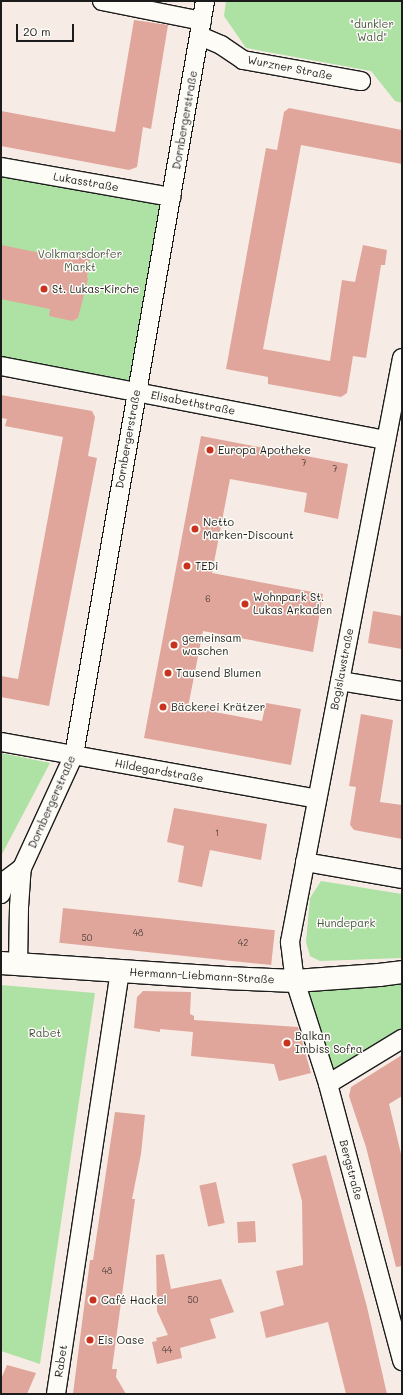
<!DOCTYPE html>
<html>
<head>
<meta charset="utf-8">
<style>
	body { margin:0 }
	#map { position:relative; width:403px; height:1395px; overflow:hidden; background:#f7ebe5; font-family:Mali,sans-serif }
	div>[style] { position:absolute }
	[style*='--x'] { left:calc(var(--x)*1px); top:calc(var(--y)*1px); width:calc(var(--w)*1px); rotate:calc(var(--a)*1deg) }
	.green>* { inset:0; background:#aee2a4 }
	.building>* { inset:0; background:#e0a69b; transform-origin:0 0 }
	.roads { filter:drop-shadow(1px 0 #1c1c1c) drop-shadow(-1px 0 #1c1c1c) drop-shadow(0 1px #1c1c1c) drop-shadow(0 -1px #1c1c1c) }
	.street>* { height:18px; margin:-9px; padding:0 9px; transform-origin:9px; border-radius:9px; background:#fdfcf7 }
	.secondary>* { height:22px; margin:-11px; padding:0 11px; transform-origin:11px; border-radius:11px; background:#fdfcf7 }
	.dots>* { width:11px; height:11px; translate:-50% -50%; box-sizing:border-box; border:2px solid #fdfcf7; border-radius:50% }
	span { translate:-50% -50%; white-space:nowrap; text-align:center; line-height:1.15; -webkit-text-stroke:3px #fdfcf7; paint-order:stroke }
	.number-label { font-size:9px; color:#4d3e3c }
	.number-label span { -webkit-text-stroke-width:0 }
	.park-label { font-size:11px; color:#485745 }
	.street-label { font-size:11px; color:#1c1c1c }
	.poi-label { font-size:11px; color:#1c1c1c }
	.left { translate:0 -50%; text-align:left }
	.frame { position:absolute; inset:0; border:2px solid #1c1c1c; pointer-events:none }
	.scale { position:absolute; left:16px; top:24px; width:58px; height:18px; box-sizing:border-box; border:2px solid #1c1c1c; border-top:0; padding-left:5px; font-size:12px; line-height:14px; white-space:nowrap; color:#1c1c1c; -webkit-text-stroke:3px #fdfcf7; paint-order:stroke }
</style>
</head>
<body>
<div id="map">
	<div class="green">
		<div style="clip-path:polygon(226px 1px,402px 1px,402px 103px,395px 101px,371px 71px,246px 48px,224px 16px)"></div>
		<div style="clip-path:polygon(1px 167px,171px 197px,136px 393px,1px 366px)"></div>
		<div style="clip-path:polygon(1px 753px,50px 763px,1px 856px)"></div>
		<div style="clip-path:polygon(321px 881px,402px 894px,402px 958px,320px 961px,310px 956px,306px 942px,310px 898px)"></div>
		<div style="clip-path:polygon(402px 972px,402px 1039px,328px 1084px,295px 981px)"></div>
		<div style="clip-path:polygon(1px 985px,95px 993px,40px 1364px,1px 1351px)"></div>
	</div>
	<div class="building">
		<div style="clip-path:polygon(134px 20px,168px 25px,151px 129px,143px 127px,137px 167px,129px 170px,1px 146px,1px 111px,115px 132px)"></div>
		<div style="clip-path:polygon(289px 108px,402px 130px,402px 164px,301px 145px,263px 349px,330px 361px,342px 280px,355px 282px,363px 245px,387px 250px,385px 265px,381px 265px,366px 358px,353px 356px,347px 393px,341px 397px,268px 384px,268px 377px,226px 369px,266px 148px,277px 150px,284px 112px)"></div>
		<div style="clip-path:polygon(1px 245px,61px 257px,62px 250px,85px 254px,90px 260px,87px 277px,88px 279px,78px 318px,72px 321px,49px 316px,50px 309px,1px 299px)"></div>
		<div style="clip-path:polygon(1px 395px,92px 411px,95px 417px,88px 456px,97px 458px,49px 706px,1px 697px,1px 676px,18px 679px,63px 437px,5px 426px,7px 419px,1px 418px)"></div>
		<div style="clip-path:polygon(201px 436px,348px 464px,338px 519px,304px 512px,307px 493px,230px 479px,212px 573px,323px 594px,313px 652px,203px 631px,188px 707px,262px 721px,266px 703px,301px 709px,291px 765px,144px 738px)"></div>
		<div style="clip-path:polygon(373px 611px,402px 616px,402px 649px,368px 643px)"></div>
		<div style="clip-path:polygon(361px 714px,393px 720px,380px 802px,402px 805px,402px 839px,354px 830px,350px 825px,356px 787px,349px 786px)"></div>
		<div style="clip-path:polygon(174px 808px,267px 824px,261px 860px,210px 850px,202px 887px,178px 882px,184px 846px,167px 842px)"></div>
		<div style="left:63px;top:908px;width:213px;height:35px;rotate:6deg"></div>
		<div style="clip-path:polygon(143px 991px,191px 992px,190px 1014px,194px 1016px,194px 1020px,298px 1027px,311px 1073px,279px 1081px,274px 1064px,191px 1056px,193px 1032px,160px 1029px,160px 1032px,134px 1028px,137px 997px)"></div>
		<div style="clip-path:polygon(402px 1055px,402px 1096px,389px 1104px,402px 1158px,402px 1266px,396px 1267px,366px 1147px,349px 1096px,351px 1087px)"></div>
		<div style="clip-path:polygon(115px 1112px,145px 1115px,141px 1154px,132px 1199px,135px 1199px,112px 1369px,117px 1369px,116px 1377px,126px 1394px,73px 1394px,90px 1260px,93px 1260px)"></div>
		<div style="clip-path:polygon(326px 1155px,367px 1307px,387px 1394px,346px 1394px,328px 1322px,266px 1338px,260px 1312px,284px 1305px,276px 1271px,303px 1265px,302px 1201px,292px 1164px)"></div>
		<div style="left:216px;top:1182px;width:42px;height:17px;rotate:78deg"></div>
		<div style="left:255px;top:1221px;width:21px;height:18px;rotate:87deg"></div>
		<div style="clip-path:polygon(164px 1254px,171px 1289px,221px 1279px,234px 1312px,210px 1319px,216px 1338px,180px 1348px,182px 1358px,157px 1364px,152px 1342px,157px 1341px,156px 1338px,168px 1335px,157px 1311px,156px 1255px)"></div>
		<div style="clip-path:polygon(7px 1365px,36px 1373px,27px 1394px,1px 1394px,1px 1379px)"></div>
	</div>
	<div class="roads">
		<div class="street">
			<div style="--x:102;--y:1;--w:102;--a:11.3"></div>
			<div style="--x:200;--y:36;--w:23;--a:23"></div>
			<div style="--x:221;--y:45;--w:27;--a:34"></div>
			<div style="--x:243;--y:60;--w:120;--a:10.1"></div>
			<div style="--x:1;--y:167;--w:173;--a:10"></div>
			<div style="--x:402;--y:358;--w:595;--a:100.86"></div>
			<div style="--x:290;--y:942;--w:39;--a:83"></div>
			<div style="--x:295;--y:981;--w:108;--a:72.2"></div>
			<div style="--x:328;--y:1084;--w:287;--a:75"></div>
			<div style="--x:1;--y:366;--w:392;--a:10.9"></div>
			<div style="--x:340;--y:681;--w:63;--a:9.2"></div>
			<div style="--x:1;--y:742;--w:321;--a:10.2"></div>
			<div style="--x:305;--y:862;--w:98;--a:9.9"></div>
			<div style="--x:1;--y:894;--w:15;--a:-70"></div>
			<div style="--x:6;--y:880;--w:20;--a:-37"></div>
			<div style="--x:18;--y:965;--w:58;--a:-89"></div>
			<div style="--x:19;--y:907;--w:39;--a:-86"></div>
			<div style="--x:22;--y:868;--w:124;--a:-65.3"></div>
			<div style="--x:74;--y:755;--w:765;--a:-80.14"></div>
			<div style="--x:328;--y:1084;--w:87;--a:-31.3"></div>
			<div style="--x:56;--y:1394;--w:427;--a:-81.4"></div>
		</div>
		<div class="secondary">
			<div style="--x:1;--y:963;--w:225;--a:3.8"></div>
			<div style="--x:225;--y:978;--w:70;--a:2.5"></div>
			<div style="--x:295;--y:981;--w:84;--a:-4.1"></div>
			<div style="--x:379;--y:975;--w:23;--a:-7"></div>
		</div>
	</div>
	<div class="dots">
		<div style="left:44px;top:289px;background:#c8321e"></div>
		<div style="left:210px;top:450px;background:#c8321e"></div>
		<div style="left:195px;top:529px;background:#c8321e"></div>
		<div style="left:187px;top:566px;background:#c8321e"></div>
		<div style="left:245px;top:604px;background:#c8321e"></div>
		<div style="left:174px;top:645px;background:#c8321e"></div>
		<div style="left:168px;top:673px;background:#c8321e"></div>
		<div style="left:163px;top:707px;background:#c8321e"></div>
		<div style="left:287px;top:1043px;background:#c8321e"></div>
		<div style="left:93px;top:1300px;background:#c8321e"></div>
		<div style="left:90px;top:1340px;background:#c8321e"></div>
	</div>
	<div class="number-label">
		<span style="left:304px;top:463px">7</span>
		<span style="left:335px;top:469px">7</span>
		<span style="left:208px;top:599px">6</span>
		<span style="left:217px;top:833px">1</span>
		<span style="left:138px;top:933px">48</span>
		<span style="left:87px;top:938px">50</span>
		<span style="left:243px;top:943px">42</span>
		<span style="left:107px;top:1271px">48</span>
		<span style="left:193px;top:1300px">50</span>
		<span style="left:167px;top:1350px">44</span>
	</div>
	<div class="park-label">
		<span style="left:372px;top:31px">"dunkler<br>Wald"</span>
		<span style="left:80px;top:261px">Volkmarsdorfer<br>Markt</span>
		<span style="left:346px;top:923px">Hundepark</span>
		<span style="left:45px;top:1033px">Rabet</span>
	</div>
	<div class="street-label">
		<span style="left:290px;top:68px;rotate:11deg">Wurzner Straße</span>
		<span style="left:185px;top:120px;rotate:-80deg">Dornbergerstraße</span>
		<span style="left:86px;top:182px;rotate:10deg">Lukasstraße</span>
		<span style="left:193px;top:403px;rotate:11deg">Elisabethstraße</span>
		<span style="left:128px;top:439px;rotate:-80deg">Dornbergerstraße</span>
		<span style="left:342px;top:669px;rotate:-79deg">Bogislawstraße</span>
		<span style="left:159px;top:771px;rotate:10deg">Hildegardstraße</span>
		<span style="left:52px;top:802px;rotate:-66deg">Dornbergerstraße</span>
		<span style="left:202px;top:976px;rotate:3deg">Hermann-Liebmann-Straße</span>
		<span style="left:351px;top:1170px;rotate:75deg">Bergstraße</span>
		<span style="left:61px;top:1361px;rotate:-81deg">Rabet</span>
	</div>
	<div class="poi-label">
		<span class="left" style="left:52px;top:289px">St. Lukas-Kirche</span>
		<span class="left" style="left:218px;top:450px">Europa Apotheke</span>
		<span class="left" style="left:203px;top:529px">Netto<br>Marken-Discount</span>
		<span class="left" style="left:195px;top:566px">TEDi</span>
		<span class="left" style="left:253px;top:604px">Wohnpark St.<br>Lukas Arkaden</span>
		<span class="left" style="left:182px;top:645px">gemeinsam<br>waschen</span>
		<span class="left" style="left:176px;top:673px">Tausend Blumen</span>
		<span class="left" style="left:171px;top:707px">Bäckerei Krätzer</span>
		<span class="left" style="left:295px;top:1043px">Balkan<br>Imbiss Sofra</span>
		<span class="left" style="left:101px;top:1300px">Café Hackel</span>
		<span class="left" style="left:98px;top:1340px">Eis Oase</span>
	</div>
	<div class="frame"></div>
	<div class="scale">20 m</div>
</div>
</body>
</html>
